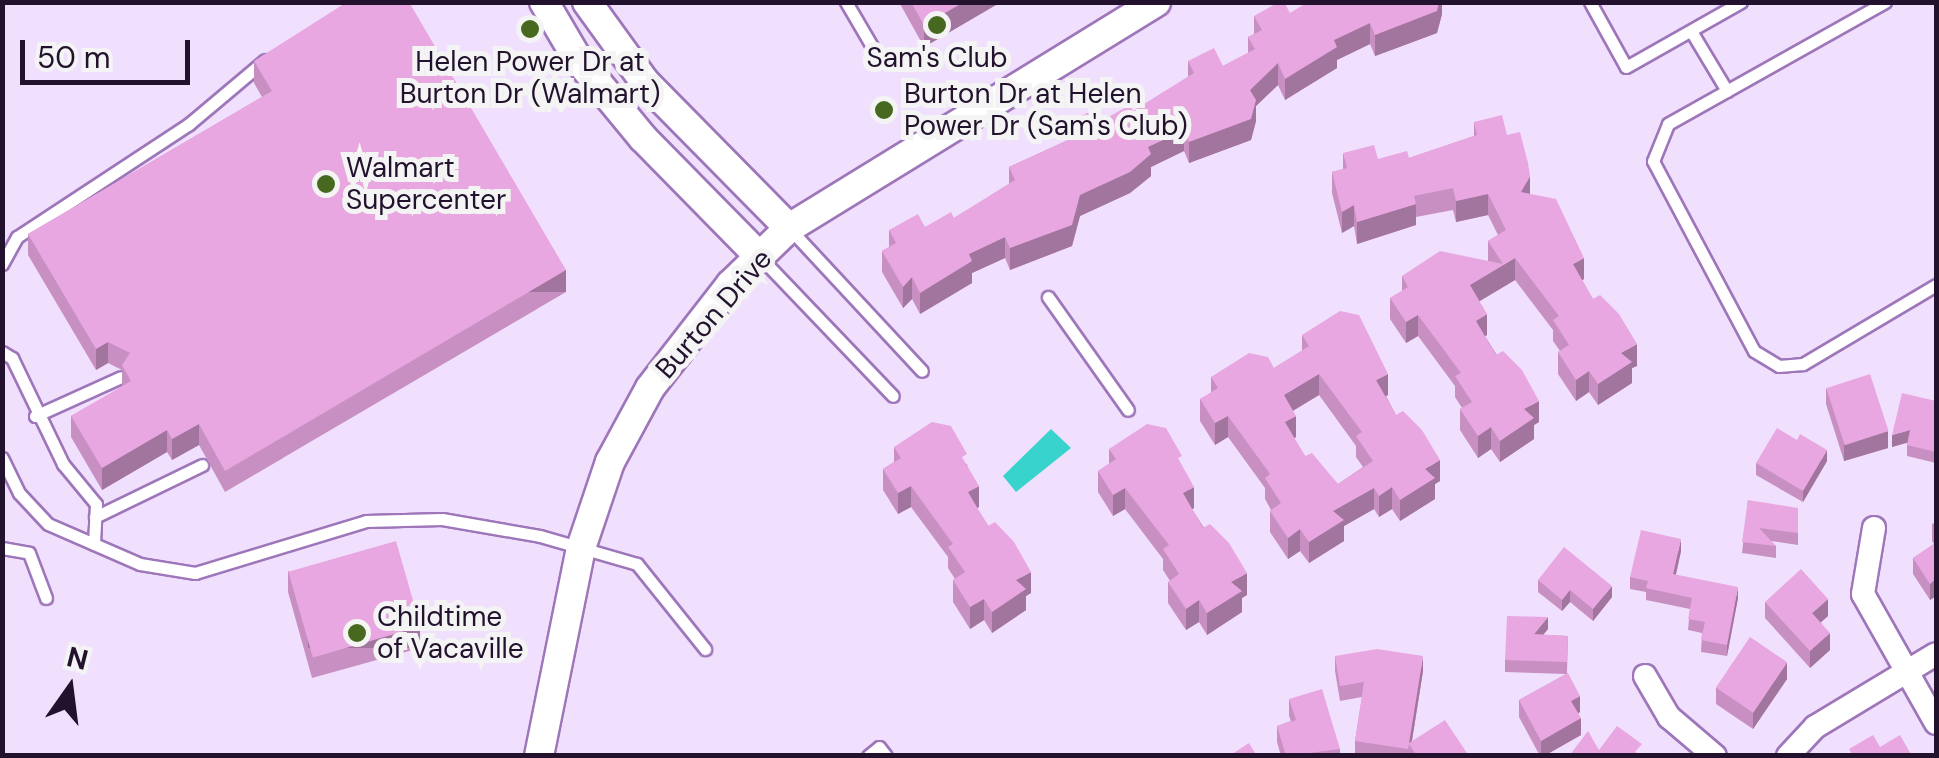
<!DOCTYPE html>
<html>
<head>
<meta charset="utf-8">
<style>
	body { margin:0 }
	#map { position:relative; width:1939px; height:758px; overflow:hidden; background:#f0e0fd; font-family:"DM Sans",sans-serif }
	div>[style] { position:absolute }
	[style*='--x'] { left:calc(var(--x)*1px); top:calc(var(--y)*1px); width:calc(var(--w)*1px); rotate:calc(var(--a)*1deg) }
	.water>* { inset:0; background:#37d3cc }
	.roads { filter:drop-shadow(2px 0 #9e76ba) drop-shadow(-2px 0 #9e76ba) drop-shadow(0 2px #9e76ba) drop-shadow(0 -2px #9e76ba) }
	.service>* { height:11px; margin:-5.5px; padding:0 5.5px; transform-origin:5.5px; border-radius:5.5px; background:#fff }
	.minor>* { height:22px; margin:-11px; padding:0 11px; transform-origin:11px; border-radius:11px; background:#fff }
	.tertiary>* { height:28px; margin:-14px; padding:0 14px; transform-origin:14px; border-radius:14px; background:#fff }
	.wall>* { inset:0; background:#c890c2 }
	.shaded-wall>* { inset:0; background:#a2759e; transform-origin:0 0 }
	.building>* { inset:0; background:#e8a7e1; transform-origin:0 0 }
	.dots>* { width:28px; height:28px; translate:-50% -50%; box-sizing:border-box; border:5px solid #f4f4f4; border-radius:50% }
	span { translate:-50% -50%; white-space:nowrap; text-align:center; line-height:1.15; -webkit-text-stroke:10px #f4f4f4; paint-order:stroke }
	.poi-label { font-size:28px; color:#22122d }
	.left { translate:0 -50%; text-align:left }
	.street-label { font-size:28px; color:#22122d }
	.frame { position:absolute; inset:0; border:5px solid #22122d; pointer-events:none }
	.north { position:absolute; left:20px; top:638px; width:100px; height:100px; -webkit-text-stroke:8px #f4f4f4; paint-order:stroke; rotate:14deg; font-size:28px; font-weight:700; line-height:40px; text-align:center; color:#22122d }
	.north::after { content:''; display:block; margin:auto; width:35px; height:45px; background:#22122d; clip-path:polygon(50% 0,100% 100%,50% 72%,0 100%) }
	.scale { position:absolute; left:20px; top:40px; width:170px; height:45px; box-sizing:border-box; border:5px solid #22122d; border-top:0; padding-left:12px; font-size:30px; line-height:35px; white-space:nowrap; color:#22122d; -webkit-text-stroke:8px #f4f4f4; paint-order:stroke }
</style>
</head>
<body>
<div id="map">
	<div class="water">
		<div style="clip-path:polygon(1051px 429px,1071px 448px,1016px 492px,1003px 476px)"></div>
	</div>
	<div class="roads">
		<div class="service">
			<div style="--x:846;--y:2;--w:53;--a:59.6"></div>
			<div style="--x:1590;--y:2;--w:74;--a:61"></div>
			<div style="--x:1626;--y:67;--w:132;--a:-29.5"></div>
			<div style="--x:1885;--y:2;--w:249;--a:150.7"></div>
			<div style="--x:1668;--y:124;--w:40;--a:112"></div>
			<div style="--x:1653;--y:161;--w:215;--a:62"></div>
			<div style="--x:1754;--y:351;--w:29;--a:31"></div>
			<div style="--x:1779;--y:366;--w:24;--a:-5"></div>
			<div style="--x:1803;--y:364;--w:155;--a:-30.7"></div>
			<div style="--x:1691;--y:31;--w:70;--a:59"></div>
			<div style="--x:789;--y:228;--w:195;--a:47.1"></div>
			<div style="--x:760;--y:257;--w:192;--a:46.3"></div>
			<div style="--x:2;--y:264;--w:31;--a:-61"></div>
			<div style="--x:17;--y:237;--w:206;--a:-33.3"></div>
			<div style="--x:189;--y:124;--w:99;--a:-40.1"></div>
			<div style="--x:1048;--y:297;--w:138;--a:54.7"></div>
			<div style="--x:2;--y:352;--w:12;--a:31"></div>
			<div style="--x:12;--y:358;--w:118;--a:64.3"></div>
			<div style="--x:63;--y:464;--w:52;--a:50.5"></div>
			<div style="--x:96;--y:504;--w:40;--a:92.9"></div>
			<div style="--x:35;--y:416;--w:94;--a:-24.4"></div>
			<div style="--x:2;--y:458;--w:39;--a:64"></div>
			<div style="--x:19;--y:493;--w:42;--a:46.9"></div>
			<div style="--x:48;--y:524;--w:100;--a:23.5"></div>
			<div style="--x:140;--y:564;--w:56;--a:9.3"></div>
			<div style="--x:195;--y:573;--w:179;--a:-16.9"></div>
			<div style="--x:366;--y:521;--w:76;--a:-1.5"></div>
			<div style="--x:442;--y:519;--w:99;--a:9.8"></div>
			<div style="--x:540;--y:536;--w:101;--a:16.1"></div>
			<div style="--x:637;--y:564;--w:109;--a:51.3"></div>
			<div style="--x:95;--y:517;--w:119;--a:-25.9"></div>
			<div style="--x:2;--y:548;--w:27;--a:10"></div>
			<div style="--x:29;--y:553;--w:48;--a:69.3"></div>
			<div style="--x:868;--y:756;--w:14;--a:-39"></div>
			<div style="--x:879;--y:747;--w:11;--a:52"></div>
		</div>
		<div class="minor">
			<div style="--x:1874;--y:528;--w:67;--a:99.5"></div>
			<div style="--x:1863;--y:594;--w:148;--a:60.5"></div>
			<div style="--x:1645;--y:676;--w:48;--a:59.7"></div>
			<div style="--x:1669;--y:717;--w:60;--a:40.3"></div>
			<div style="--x:1788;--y:756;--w:40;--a:-47"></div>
			<div style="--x:1815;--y:727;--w:141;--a:-31.1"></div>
		</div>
		<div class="tertiary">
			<div style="--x:544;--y:2;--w:65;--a:59.5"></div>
			<div style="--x:577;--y:58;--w:104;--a:50.5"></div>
			<div style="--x:643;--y:138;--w:167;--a:45.5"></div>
			<div style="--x:587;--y:2;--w:99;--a:54.1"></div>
			<div style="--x:645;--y:82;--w:205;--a:45.4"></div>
			<div style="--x:539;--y:756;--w:212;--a:-78.6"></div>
			<div style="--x:581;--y:548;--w:91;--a:-71.4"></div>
			<div style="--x:610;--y:462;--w:84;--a:-61.6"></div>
			<div style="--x:650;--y:388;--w:132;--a:-52.1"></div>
			<div style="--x:731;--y:284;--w:81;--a:-44"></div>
			<div style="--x:789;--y:228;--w:431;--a:-31.6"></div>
		</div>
	</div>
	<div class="wall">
		<div style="clip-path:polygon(899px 2px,1001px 2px,924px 47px)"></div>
		<div style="clip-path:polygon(1442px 2px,1442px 14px,1437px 33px,1375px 56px,1370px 44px,1337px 60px,1337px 68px,1285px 100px,1278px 85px,1256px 106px,1256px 121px,1251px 140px,1189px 163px,1184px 151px,1151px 167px,1151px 176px,1130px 193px,1080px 216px,1072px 246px,1010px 270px,1005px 258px,972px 273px,972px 283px,920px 314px,912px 299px,903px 308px,882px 272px,882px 251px,889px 247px,889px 230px,925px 227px,954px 218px,1009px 184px,1009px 167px,1068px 140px,1068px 123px,1103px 120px,1133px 111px,1188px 77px,1188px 61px,1223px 66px,1248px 53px,1248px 37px,1254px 34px,1254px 16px,1290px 13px,1319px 4px)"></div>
		<div style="clip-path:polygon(254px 61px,566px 292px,225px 492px,199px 445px,172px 460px,167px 452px,102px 490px,71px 437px,71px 416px,122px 387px,122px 370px,108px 363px,96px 370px,28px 255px,28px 234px,262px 97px,254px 83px)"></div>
		<div style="clip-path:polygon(1474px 122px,1507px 135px,1530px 194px,1584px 279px,1582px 280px,1593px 299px,1637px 366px,1632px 368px,1632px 383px,1598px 405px,1589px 392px,1576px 401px,1558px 374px,1558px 352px,1560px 351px,1553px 341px,1553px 330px,1515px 280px,1479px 301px,1487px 335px,1485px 336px,1539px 422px,1534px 425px,1534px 439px,1500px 462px,1491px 449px,1478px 458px,1460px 430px,1460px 409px,1462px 408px,1455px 397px,1455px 386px,1418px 336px,1406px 343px,1390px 319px,1390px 298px,1402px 291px,1402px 276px,1488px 261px,1488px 241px,1498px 235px,1488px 215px,1456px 222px,1453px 210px,1416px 217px,1416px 225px,1357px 244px,1354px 226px,1342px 233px,1332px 193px,1332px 172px,1343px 169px,1343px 153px,1378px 159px,1409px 158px,1474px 136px)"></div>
		<div style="clip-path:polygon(evenodd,1302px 335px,1388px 395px,1386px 396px,1396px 415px,1440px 481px,1435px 484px,1435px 499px,1400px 521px,1392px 509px,1379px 517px,1374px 509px,1344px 526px,1344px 541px,1309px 563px,1300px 551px,1288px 559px,1270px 532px,1270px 511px,1271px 510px,1265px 499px,1265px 488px,1228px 437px,1215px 445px,1200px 421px,1200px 399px,1211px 393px,1211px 377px,1274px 368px,1302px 351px,1302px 335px,1319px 395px,1356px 446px,1356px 457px,1363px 467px,1338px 484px,1305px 456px,1294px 438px,1296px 437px,1293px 411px,1319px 395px)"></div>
		<div style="clip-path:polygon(1826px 388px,1888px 448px,1844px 461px,1826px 404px)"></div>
		<div style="clip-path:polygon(1936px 401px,1936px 463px,1907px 456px,1907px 442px,1892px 447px)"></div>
		<div style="clip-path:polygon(894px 447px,967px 464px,979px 507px,977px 508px,1031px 593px,1026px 596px,1026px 610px,992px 633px,984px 620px,970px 629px,953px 602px,953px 580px,955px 579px,948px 568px,948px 557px,911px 507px,898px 514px,883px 490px,883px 469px,894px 462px)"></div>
		<div style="clip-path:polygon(1109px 449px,1182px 466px,1194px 508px,1192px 509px,1247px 595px,1242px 598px,1242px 612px,1207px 635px,1199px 622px,1186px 630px,1168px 603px,1168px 582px,1170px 581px,1163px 570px,1163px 559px,1125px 509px,1113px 516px,1098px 492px,1098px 471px,1109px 464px)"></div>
		<div style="clip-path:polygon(1827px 461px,1803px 502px,1756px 475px,1756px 463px)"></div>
		<div style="clip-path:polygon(1748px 500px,1798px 533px,1798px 545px,1771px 541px,1776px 546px,1776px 558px,1742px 553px)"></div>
		<div style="clip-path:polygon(1936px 522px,1936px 596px,1930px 600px,1913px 574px,1913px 558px,1934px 544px,1932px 541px,1932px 524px)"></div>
		<div style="clip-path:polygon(1681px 551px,1676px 575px,1738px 598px,1727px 656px,1701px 652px,1702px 633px,1688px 630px,1690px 609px,1646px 600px,1646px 592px,1630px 589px,1630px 577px)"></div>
		<div style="clip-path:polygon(288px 571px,420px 648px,312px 678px,288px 592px)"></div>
		<div style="clip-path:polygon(1538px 580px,1612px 597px,1593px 621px,1570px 602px,1562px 611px,1538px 592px)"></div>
		<div style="clip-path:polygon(1765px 602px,1828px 616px,1821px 622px,1830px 650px,1810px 668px,1765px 618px)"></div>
		<div style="clip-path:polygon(1548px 629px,1543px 635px,1568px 636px,1567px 673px,1580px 712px,1578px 714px,1581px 735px,1544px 756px,1540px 756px,1519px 717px,1519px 700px,1566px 674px,1505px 672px,1505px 660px)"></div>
		<div style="clip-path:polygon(1335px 656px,1423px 671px,1412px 741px,1469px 756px,1355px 756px,1355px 741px,1362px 697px,1340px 701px,1335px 671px)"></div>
		<div style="clip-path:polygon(1787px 679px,1753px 729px,1716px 704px,1716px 688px)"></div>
		<div style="clip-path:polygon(1289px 699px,1340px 749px,1340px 756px,1281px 756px,1277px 742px,1277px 726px,1291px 721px,1289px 716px)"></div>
	</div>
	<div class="shaded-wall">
		<div style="clip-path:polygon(964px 2px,1001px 2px,924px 47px,924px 25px)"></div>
		<div style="clip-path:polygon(1439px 2px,1442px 2px,1442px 14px,1437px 33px,1375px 56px,1375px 35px)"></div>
		<div style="clip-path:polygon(1370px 23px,1370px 44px,1337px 60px,1337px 68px,1285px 100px,1285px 79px,1334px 40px)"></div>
		<div style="clip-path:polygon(1278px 63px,1278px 85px,1256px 106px,1256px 121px,1251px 140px,1189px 163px,1189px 142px,1250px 90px)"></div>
		<div style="clip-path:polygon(1184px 130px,1184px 151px,1151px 167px,1151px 176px,1130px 193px,1080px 216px,1072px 246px,1010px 270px,1010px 248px,1080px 195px,1148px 147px)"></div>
		<div style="clip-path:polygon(1530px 176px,1530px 198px,1521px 192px)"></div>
		<div style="clip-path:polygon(1488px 194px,1488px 215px,1456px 222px,1456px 201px)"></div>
		<div style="clip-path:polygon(1416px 204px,1416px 225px,1357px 244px,1357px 222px)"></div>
		<div style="clip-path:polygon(1354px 205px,1354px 226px,1342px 233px,1342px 212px)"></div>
		<div style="clip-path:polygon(1005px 237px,1005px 258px,972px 273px,972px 283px,920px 314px,920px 293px,969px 254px)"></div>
		<div style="clip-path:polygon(1515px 258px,1515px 280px,1470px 307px,1470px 285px)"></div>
		<div style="clip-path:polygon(1584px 258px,1584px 279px,1573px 286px,1573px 264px)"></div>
		<div style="left:566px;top:270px;width:22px;height:396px;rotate:90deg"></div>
		<div style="clip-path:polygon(912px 277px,912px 299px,903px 308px,903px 287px)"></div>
		<div style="clip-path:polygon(1487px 314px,1487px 335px,1476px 342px,1476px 321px)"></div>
		<div style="clip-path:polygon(1418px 315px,1418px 336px,1406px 343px,1406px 322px)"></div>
		<div style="clip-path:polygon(108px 342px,108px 363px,96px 370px,96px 349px)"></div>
		<div style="clip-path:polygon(1637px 344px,1637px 366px,1632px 368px,1632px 383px,1598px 405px,1598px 384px,1621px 353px)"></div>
		<div style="clip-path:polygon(1589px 371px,1589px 392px,1576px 401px,1576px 380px)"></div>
		<div style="clip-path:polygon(1319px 374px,1319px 395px,1284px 416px,1284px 395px)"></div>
		<div style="clip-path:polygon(1388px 374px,1388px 395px,1376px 402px,1376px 380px)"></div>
		<div style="clip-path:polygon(1539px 401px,1539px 422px,1534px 425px,1534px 439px,1500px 462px,1500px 441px,1524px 409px)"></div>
		<div style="clip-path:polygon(1228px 416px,1228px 437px,1215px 445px,1215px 423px)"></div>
		<div style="clip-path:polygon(1296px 416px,1296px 437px,1285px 444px,1285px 422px)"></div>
		<div style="clip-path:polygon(199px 424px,199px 445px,172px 460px,172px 439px)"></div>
		<div style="clip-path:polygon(1491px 427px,1491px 449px,1478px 458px,1478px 436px)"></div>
		<div style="clip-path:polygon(167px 430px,167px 452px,102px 490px,102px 468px)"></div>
		<div style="clip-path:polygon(1910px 430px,1910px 442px,1892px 447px,1892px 435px)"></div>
		<div style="clip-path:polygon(1888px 431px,1888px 448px,1844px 461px,1844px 444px)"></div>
		<div style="clip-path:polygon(1827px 450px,1827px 461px,1803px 502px,1803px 491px)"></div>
		<div style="clip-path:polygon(1440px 460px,1440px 481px,1435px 484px,1435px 499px,1400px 521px,1400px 500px,1425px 469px)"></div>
		<div style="clip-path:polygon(911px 486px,911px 507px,898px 514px,898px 493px)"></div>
		<div style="clip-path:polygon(979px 486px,979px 507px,968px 513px,968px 492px)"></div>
		<div style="clip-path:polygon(1194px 487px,1194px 508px,1183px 515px,1183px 493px)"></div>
		<div style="clip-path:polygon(1392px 487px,1392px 509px,1379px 517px,1379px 496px)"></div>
		<div style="clip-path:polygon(1125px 488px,1125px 509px,1113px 516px,1113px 495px)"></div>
		<div style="clip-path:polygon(1374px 488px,1374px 509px,1344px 526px,1344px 541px,1309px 563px,1309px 542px,1333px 511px)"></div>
		<div style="clip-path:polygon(1300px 529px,1300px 551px,1288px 559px,1288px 538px)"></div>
		<div style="clip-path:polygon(1681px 539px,1681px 551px,1673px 586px,1673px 574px)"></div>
		<div style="clip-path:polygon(1031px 572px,1031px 593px,1026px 596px,1026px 610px,992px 633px,992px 612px,1016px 580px)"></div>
		<div style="clip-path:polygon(1247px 573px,1247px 595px,1242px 598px,1242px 612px,1207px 635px,1207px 613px,1231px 582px)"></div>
		<div style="clip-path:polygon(1936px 579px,1936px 596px,1930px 600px,1930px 584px)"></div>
		<div style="clip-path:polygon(1612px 586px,1612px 597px,1593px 621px,1593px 609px)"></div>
		<div style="clip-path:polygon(1738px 587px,1738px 598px,1727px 656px,1727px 645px)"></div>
		<div style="clip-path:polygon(1570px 590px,1570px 602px,1562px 611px,1562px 600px)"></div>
		<div style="clip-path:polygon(984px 599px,984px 620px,970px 629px,970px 607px)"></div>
		<div style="clip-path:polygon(1828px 599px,1828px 616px,1812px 630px,1812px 613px)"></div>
		<div style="clip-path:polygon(1199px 600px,1199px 622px,1186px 630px,1186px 609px)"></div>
		<div style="clip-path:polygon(1548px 617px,1548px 629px,1534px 646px,1534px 634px)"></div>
		<div style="left:420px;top:627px;width:21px;height:112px;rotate:90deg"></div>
		<div style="clip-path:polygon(1830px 633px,1830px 650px,1810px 668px,1810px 651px)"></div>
		<div style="clip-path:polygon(1423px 656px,1423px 671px,1411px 746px,1409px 743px)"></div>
		<div style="clip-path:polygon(1787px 662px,1787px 679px,1753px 729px,1753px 713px)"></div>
		<div style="clip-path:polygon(1580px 696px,1580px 712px,1571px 717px,1571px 701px)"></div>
		<div style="clip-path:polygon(1581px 718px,1581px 735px,1544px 756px,1541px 756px,1541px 741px)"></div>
	</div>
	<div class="building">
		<div style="clip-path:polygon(347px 2px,409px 2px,566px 270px,225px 471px,199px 424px,172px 439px,167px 430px,102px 468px,71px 416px,131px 381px,122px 365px,130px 353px,108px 342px,96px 349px,28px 234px,272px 91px,254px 61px)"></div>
		<div style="clip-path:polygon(911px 2px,964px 2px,924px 25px)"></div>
		<div style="clip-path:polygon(1279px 2px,1284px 2px,1290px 13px,1308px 2px,1318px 2px,1319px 4px,1322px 2px,1439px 2px,1437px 11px,1375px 35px,1370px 23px,1334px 40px,1337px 47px,1285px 79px,1278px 63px,1250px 90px,1256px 100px,1251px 119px,1189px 142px,1184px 130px,1148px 147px,1151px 154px,1130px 172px,1080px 195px,1072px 225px,1010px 248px,1005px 237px,969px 254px,972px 261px,920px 293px,912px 277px,903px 287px,882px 251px,896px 243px,889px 230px,918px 214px,925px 227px,951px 212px,954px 218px,1015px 180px,1009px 167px,1075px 137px,1068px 123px,1097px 108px,1103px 120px,1130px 105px,1133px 111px,1194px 73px,1188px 61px,1214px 48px,1223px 66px,1255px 49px,1248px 37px,1262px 30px,1254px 16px)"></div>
		<div style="clip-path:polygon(1502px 115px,1507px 135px,1520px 132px,1528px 163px,1530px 176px,1521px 192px,1556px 199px,1584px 258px,1573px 264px,1593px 299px,1600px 295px,1619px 314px,1637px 344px,1621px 353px,1632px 362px,1598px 384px,1589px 371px,1576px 380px,1558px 352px,1569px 345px,1553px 320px,1559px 316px,1515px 258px,1470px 285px,1487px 314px,1476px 321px,1496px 355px,1503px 351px,1522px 370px,1539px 401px,1524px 409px,1534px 418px,1500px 441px,1491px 427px,1478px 436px,1460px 409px,1472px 402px,1455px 376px,1461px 373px,1418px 315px,1406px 322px,1390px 298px,1408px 287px,1402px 276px,1440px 251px,1503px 264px,1488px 241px,1506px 230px,1488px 194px,1456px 201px,1453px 188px,1414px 196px,1416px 204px,1357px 222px,1354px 205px,1342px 212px,1332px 172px,1347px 168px,1343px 153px,1374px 145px,1378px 159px,1407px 151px,1409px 158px,1477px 135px,1474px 122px)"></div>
		<div style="clip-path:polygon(evenodd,1340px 311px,1359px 315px,1388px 374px,1376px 380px,1396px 415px,1403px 411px,1422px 430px,1440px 460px,1425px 469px,1435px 478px,1400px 500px,1392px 487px,1379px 496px,1374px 488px,1333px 511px,1344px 520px,1309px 542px,1300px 529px,1288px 538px,1270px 511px,1281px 503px,1265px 478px,1270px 474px,1228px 416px,1215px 423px,1200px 399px,1218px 388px,1211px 377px,1249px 353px,1268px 357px,1274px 368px,1309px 346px,1302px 335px,1340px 311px,1319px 374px,1362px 432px,1356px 436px,1373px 461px,1338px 484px,1312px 453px,1305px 456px,1285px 422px,1296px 416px,1284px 395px,1319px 374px)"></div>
		<div style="left:1870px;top:374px;width:60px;height:46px;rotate:72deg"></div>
		<div style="clip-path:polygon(1902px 393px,1936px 401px,1936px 452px,1907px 445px,1910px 430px,1892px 435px)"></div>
		<div style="clip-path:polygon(932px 422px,951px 426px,967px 454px,962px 457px,979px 486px,968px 492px,988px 526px,995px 522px,1014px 542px,1031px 572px,1016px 580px,1026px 589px,992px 612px,984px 599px,970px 607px,953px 580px,965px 572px,948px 547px,953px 544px,911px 486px,898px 493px,883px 469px,901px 458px,894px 447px)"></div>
		<div style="clip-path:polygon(1147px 424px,1166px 428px,1182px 456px,1178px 458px,1194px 487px,1183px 493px,1203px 528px,1210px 524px,1229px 543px,1247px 573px,1231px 582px,1242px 591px,1207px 613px,1199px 600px,1186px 609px,1168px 582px,1179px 574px,1163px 549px,1169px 545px,1125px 488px,1113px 495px,1098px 471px,1116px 459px,1109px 449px)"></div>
		<div style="clip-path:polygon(1777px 428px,1797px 440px,1800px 434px,1827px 450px,1803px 491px,1756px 463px)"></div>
		<div style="clip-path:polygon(1748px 500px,1798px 508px,1798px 533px,1759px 528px,1776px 546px,1742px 542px)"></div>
		<div style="clip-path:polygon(1641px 530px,1681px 539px,1673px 574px,1738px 587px,1727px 645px,1701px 640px,1705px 622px,1688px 619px,1692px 598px,1646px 588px,1648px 581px,1630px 577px)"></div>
		<div style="left:396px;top:541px;width:89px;height:112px;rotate:74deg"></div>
		<div style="clip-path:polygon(1936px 543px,1936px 579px,1930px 584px,1913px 558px)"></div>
		<div style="clip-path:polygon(1564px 547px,1612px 586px,1593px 609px,1570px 590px,1562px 600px,1538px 580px)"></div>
		<div style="clip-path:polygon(1801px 569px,1828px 599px,1812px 613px,1830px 633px,1810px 651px,1765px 602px)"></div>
		<div style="clip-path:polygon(1507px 616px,1548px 617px,1534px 634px,1568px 636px,1567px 662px,1505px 660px)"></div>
		<div style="left:1750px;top:637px;width:45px;height:61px;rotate:34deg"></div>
		<div style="clip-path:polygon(1377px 649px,1423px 656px,1409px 743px,1445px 720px,1469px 756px,1417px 756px,1409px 744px,1408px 749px,1355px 741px,1364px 682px,1340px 686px,1335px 656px)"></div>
		<div style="clip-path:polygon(1568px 673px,1580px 696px,1571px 701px,1581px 718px,1541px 741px,1519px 700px)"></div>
		<div style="clip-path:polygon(1322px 689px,1340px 749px,1286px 756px,1277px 726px,1296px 720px,1289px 699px)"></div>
		<div style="clip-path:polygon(1617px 726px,1642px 744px,1635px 752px,1643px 756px,1569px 756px,1588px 731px,1599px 750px)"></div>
		<div style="clip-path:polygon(1873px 735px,1880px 747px,1900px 735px,1912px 756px,1853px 756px,1849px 749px)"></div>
		<div style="clip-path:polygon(1249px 743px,1257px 756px,1229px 756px)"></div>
	</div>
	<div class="dots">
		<div style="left:937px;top:25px;background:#47681f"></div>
		<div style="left:530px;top:29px;background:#47681f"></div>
		<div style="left:884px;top:110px;background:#47681f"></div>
		<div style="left:326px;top:184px;background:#47681f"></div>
		<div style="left:357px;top:633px;background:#47681f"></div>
	</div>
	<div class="poi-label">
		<span style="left:937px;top:58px">Sam's Club</span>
		<span style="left:530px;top:78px">Helen Power Dr at<br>Burton Dr (Walmart)</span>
		<span class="left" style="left:904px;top:110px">Burton Dr at Helen<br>Power Dr (Sam's Club)</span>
		<span class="left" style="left:346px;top:184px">Walmart<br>Supercenter</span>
		<span class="left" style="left:377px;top:633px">Childtime<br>of Vacaville</span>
	</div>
	<div class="street-label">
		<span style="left:714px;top:314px;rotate:-49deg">Burton Drive</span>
	</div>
	<div class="frame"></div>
	<div class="north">N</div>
	<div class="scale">50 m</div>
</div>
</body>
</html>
